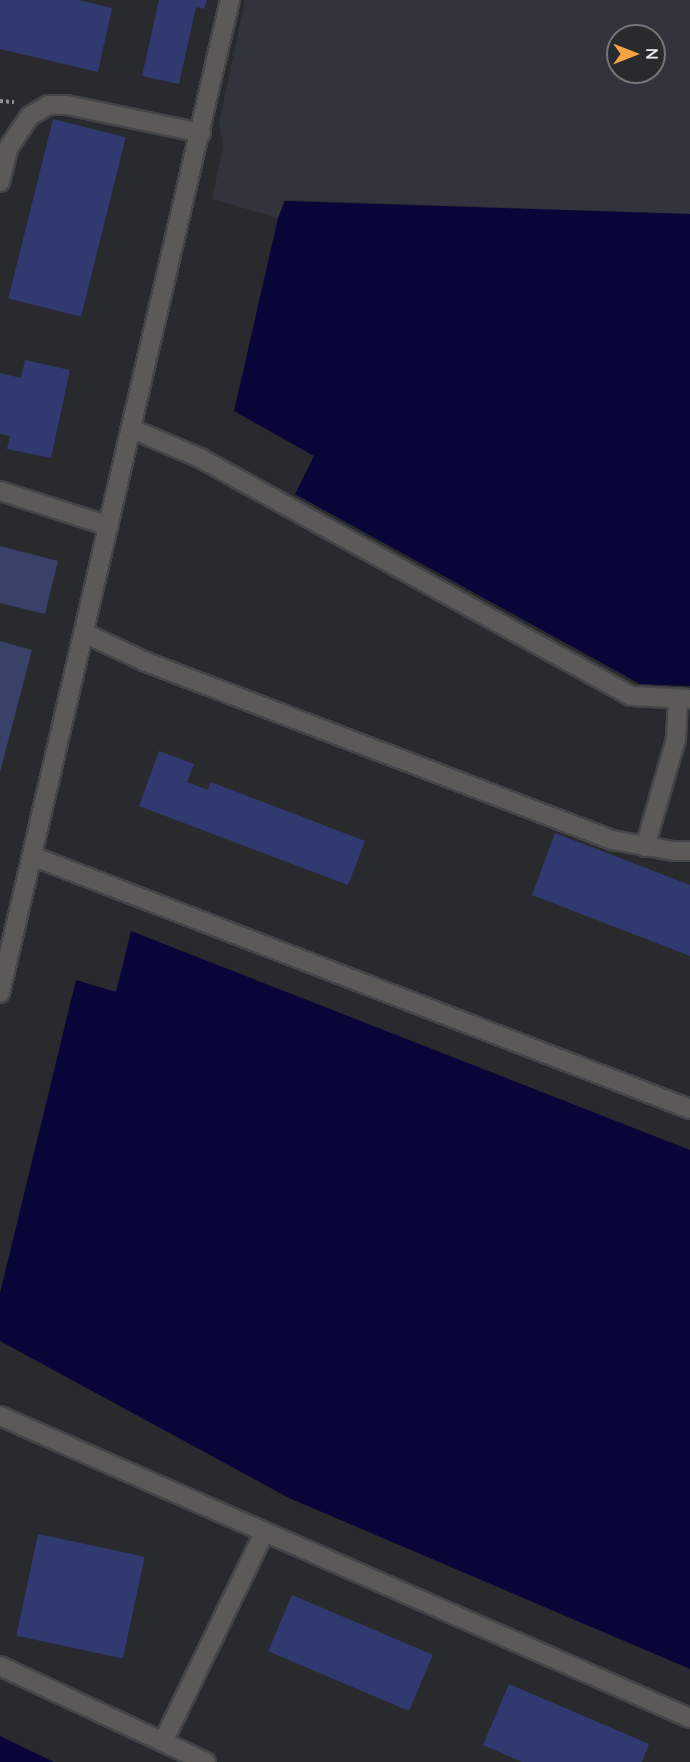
<!DOCTYPE html>
<html>
<head>
<meta charset="utf-8">
<style>
	body { margin:0 }
	#map { position:relative; width:690px; height:1762px; overflow:hidden; background:#292a2e; font-family:Quicksand,sans-serif }
	div>[style] { position:absolute }
	[style*='--x'] { left:calc(var(--x)*1px); top:calc(var(--y)*1px); width:calc(var(--w)*1px); rotate:calc(var(--a)*1deg) }
	.built>* { inset:0; background:#31333d }
	.green>* { inset:0; background:#384168 }
	.water>* { inset:0; background:#080639 }
	.building>* { inset:0; background:#303970; transform-origin:0 0 }
	.path>* { height:4px; margin-top:-2px; transform-origin:0; background:repeating-linear-gradient(90deg,#8f9093 0 3px,transparent 0 6px) }
	.roads { filter:drop-shadow(2px 0 #444548) drop-shadow(-2px 0 #444548) drop-shadow(0 2px #444548) drop-shadow(0 -2px #444548) }
	.minor>* { height:18px; margin:-9px; padding:0 9px; transform-origin:9px; border-radius:9px; background:#5b5a58 }
	span { translate:-50% -50%; white-space:nowrap; text-align:center; line-height:1.15; -webkit-text-stroke:4.5px #292a2e; paint-order:stroke }
	.north { position:absolute; left:606px; top:24px; width:60px; height:60px; box-sizing:border-box; background:#292a2e; border:2px solid #75767a; border-radius:50%; rotate:90deg; font-size:16px; font-weight:700; line-height:24px; text-align:center; color:#e8e8eb }
	.north::after { content:''; display:block; margin:auto; width:21px; height:27px; background:#f5a345; clip-path:polygon(50% 0,100% 100%,50% 72%,0 100%) }
</style>
</head>
<body>
<div id="map">
	<div class="built">
		<div style="clip-path:polygon(evenodd,245px 0,690px 0,690px 214px,284px 200px,278px 218px,212px 199px,223px 147px,219px 123px,245px 0,618px 36px,654px 36px,654px 72px,618px 72px,618px 36px)"></div>
	</div>
	<div class="green">
		<div style="clip-path:polygon(0 546px,58px 561px,45px 614px,0 603px)"></div>
		<div style="clip-path:polygon(0 641px,32px 650px,0 772px)"></div>
	</div>
	<div class="water">
		<div style="clip-path:polygon(285px 201px,690px 214px,690px 686px,640px 684px,295px 494px,314px 456px,234px 411px,278px 218px)"></div>
		<div style="clip-path:polygon(131px 931px,690px 1150px,690px 1669px,289px 1498px,0 1341px,0 1293px,76px 980px,116px 992px)"></div>
		<div style="clip-path:polygon(0 1736px,54px 1762px,0 1762px)"></div>
	</div>
	<div class="building">
		<div style="clip-path:polygon(0 0,78px 0,112px 8px,98px 72px,0 49px)"></div>
		<div style="clip-path:polygon(159px 0,207px 0,204px 9px,196px 7px,179px 84px,142px 76px)"></div>
		<div style="left:53px;top:119px;width:75px;height:185px;rotate:14deg"></div>
		<div style="clip-path:polygon(25px 360px,70px 370px,51px 458px,7px 449px,10px 436px,0 434px,0 373px,21px 378px)"></div>
		<div style="clip-path:polygon(159px 751px,194px 764px,187px 782px,208px 790px,211px 782px,365px 841px,348px 885px,139px 806px)"></div>
		<div style="clip-path:polygon(555px 833px,690px 885px,690px 956px,532px 895px)"></div>
		<div style="left:38px;top:1534px;width:109px;height:104px;rotate:12deg"></div>
		<div style="left:292px;top:1595px;width:153px;height:61px;rotate:23deg"></div>
		<div style="clip-path:polygon(509px 1684px,649px 1744px,642px 1762px,522px 1762px,483px 1745px)"></div>
	</div>
	<div class="path">
		<div style="--x:0;--y:101;--w:14;--a:4"></div>
	</div>
	<div class="roads">
		<div class="minor">
			<div style="--x:0;--y:182;--w:36;--a:-76"></div>
			<div style="--x:9;--y:147;--w:37;--a:-56"></div>
			<div style="--x:30;--y:116;--w:21;--a:-31"></div>
			<div style="--x:48;--y:105;--w:19;--a:0"></div>
			<div style="--x:67;--y:105;--w:137;--a:11.8"></div>
			<div style="--x:132;--y:429;--w:74;--a:23.1"></div>
			<div style="--x:200;--y:458;--w:492;--a:28.9"></div>
			<div style="--x:631;--y:696;--w:59;--a:2.9"></div>
			<div style="--x:0;--y:491;--w:114;--a:17.8"></div>
			<div style="--x:84;--y:633;--w:68;--a:25.1"></div>
			<div style="--x:146;--y:662;--w:500;--a:20.9"></div>
			<div style="--x:613;--y:840;--w:61;--a:10.4"></div>
			<div style="--x:673;--y:851;--w:17;--a:0"></div>
			<div style="--x:645;--y:847;--w:112;--a:-74"></div>
			<div style="--x:676;--y:739;--w:40;--a:-87.1"></div>
			<div style="--x:32;--y:856;--w:705;--a:21.03"></div>
			<div style="--x:0;--y:993;--w:1019;--a:-76.96"></div>
			<div style="--x:0;--y:1416;--w:753;--a:23.64"></div>
			<div style="--x:0;--y:1666;--w:227;--a:25"></div>
			<div style="--x:163;--y:1742;--w:232;--a:-64.2"></div>
		</div>
	</div>
	<div class="north">N</div>
</div>
</body>
</html>
